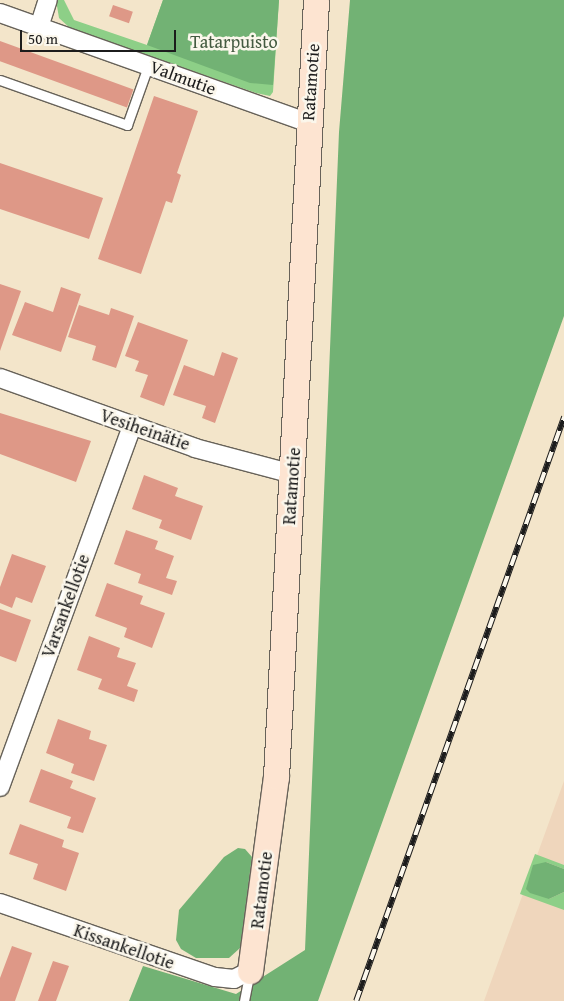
<!DOCTYPE html>
<html>
<head>
<meta charset="utf-8">
<style>
	body { margin:0 }
	#map { position:relative; width:564px; height:1001px; overflow:hidden; background:#f3e5ca; font-family:"Gentium Book Plus",serif }
	div>[style] { position:absolute }
	[style*='--x'] { left:calc(var(--x)*1px); top:calc(var(--y)*1px); width:calc(var(--w)*1px); rotate:calc(var(--a)*1deg) }
	.built>* { inset:0; background:#efd6bc }
	.green>* { inset:0; background:#8dcf87 }
	.forest>* { inset:0; background:#72b274 }
	.building>* { inset:0; background:#de9887; transform-origin:0 0 }
	.roads { filter:drop-shadow(1px 0 #676259) drop-shadow(-1px 0 #676259) drop-shadow(0 1px #676259) drop-shadow(0 -1px #676259) }
	.lane>* { height:9px; margin:-4.5px; padding:0 4.5px; transform-origin:4.5px; border-radius:4.5px; background:#fff }
	.street>* { height:18px; margin:-9px; padding:0 9px; transform-origin:9px; border-radius:9px; background:#fff }
	.secondary>* { height:25px; margin:-12.5px; padding:0 12.5px; transform-origin:12.5px; border-radius:12.5px; background:#fde4d1 }
	.rail>* { height:5.5px; margin-top:-2.75px; transform-origin:0; background:repeating-linear-gradient(90deg,#fbf7ec 0 11px,#1c1c1c 0 22px); box-sizing:border-box; border-block:1px solid #1c1c1c }
	span { translate:-50% -50%; white-space:nowrap; text-align:center; line-height:1.15; -webkit-text-stroke:5px #fbf7ec; paint-order:stroke }
	.park-label { font-size:18px; color:#445b41 }
	.street-label { font-size:18px; color:#1c1c1c }
	.scale { position:absolute; left:20px; top:30px; width:156px; height:22px; box-sizing:border-box; border:2px solid #1c1c1c; border-top:0; padding-left:6px; font-size:15px; line-height:18px; white-space:nowrap; color:#1c1c1c; -webkit-text-stroke:4px #fbf7ec; paint-order:stroke }
</style>
</head>
<body>
<div id="map">
	<div class="built">
		<div style="clip-path:polygon(564px 781px,564px 1001px,484px 1001px)"></div>
	</div>
	<div class="green">
		<div style="clip-path:polygon(56px 0,64px 0,74px 20px,147px 45px,163px 0,279px 0,273px 92px,270px 96px,256px 93px,71px 29px,59px 18px)"></div>
		<div style="clip-path:polygon(535px 854px,564px 865px,564px 869px,546px 862px,549px 899px,564px 892px,564px 910px,520px 894px)"></div>
	</div>
	<div class="forest">
		<div style="clip-path:polygon(163px 0,279px 0,273px 85px,250px 83px,147px 45px)"></div>
		<div style="clip-path:polygon(350px 0,564px 0,564px 316px,318px 1001px,129px 1001px,143px 966px,236px 994px,305px 950px,339px 132px)"></div>
		<div style="clip-path:polygon(238px 848px,245px 849px,252px 857px,240px 948px,229px 958px,196px 958px,181px 949px,176px 940px,179px 910px,224px 857px)"></div>
		<div style="clip-path:polygon(546px 862px,564px 869px,564px 892px,549px 899px,530px 893px,526px 889px,533px 865px)"></div>
	</div>
	<div class="building">
		<div style="left:113px;top:5px;width:21px;height:12px;rotate:19deg"></div>
		<div style="left:0;top:41px;width:142px;height:19px;rotate:20deg"></div>
		<div style="clip-path:polygon(154px 96px,198px 111px,177px 173px,181px 175px,172px 203px,166px 201px,141px 274px,98px 259px)"></div>
		<div style="clip-path:polygon(0 163px,103px 198px,89px 239px,0 209px)"></div>
		<div style="clip-path:polygon(0 284px,21px 291px,0 351px)"></div>
		<div style="clip-path:polygon(61px 287px,81px 294px,61px 352px,12px 335px,25px 302px,53px 312px)"></div>
		<div style="clip-path:polygon(79px 305px,109px 315px,111px 308px,134px 316px,116px 368px,92px 360px,96px 346px,68px 337px)"></div>
		<div style="clip-path:polygon(138px 322px,188px 340px,164px 406px,140px 397px,148px 375px,135px 371px,139px 361px,125px 356px)"></div>
		<div style="clip-path:polygon(222px 352px,238px 358px,215px 423px,202px 418px,206px 406px,173px 395px,184px 365px,214px 376px)"></div>
		<div style="clip-path:polygon(0 413px,91px 441px,76px 482px,0 454px)"></div>
		<div style="clip-path:polygon(144px 475px,178px 488px,175px 496px,203px 506px,191px 540px,159px 528px,162px 520px,132px 509px)"></div>
		<div style="clip-path:polygon(126px 530px,158px 541px,155px 549px,174px 556px,166px 578px,177px 581px,172px 595px,138px 583px,141px 574px,114px 564px)"></div>
		<div style="clip-path:polygon(12px 554px,46px 566px,32px 603px,16px 597px,12px 608px,0 603px,0 587px)"></div>
		<div style="clip-path:polygon(107px 583px,143px 596px,140px 604px,165px 613px,152px 648px,124px 637px,127px 628px,95px 616px)"></div>
		<div style="clip-path:polygon(0 609px,31px 620px,16px 662px,0 656px)"></div>
		<div style="clip-path:polygon(89px 636px,120px 648px,117px 657px,136px 663px,127px 686px,138px 690px,134px 702px,98px 689px,102px 679px,77px 670px)"></div>
		<div style="clip-path:polygon(58px 719px,91px 731px,89px 739px,107px 745px,94px 781px,71px 773px,74px 764px,46px 753px)"></div>
		<div style="clip-path:polygon(41px 769px,73px 781px,70px 788px,96px 798px,83px 833px,67px 828px,71px 817px,29px 802px)"></div>
		<div style="clip-path:polygon(20px 824px,64px 840px,62px 847px,79px 853px,66px 891px,33px 879px,38px 864px,9px 854px)"></div>
		<div style="clip-path:polygon(12px 946px,32px 953px,15px 1001px,0 1001px,0 978px)"></div>
		<div style="clip-path:polygon(53px 961px,69px 966px,56px 1001px,38px 1001px)"></div>
	</div>
	<div class="roads">
		<div class="lane">
			<div style="--x:0;--y:80;--w:135;--a:19.5"></div>
			<div style="--x:127;--y:125;--w:63;--a:-70.4"></div>
			<div style="--x:244;--y:1001;--w:31;--a:-79"></div>
		</div>
		<div class="street">
			<div style="--x:0;--y:13;--w:328;--a:19.6"></div>
			<div style="--x:39;--y:27;--w:28;--a:-72"></div>
			<div style="--x:0;--y:378;--w:207;--a:19.7"></div>
			<div style="--x:195;--y:448;--w:101;--a:14.9"></div>
			<div style="--x:0;--y:787;--w:384;--a:-69.9"></div>
			<div style="--x:0;--y:903;--w:227;--a:19"></div>
			<div style="--x:215;--y:977;--w:19;--a:6"></div>
			<div style="--x:234;--y:979;--w:18;--a:-27"></div>
		</div>
		<div class="secondary">
			<div style="--x:250;--y:971;--w:196;--a:-82.4"></div>
			<div style="--x:276;--y:777;--w:778;--a:-87.05"></div>
		</div>
	</div>
	<div class="rail">
		<div style="--x:356;--y:1001;--w:620;--a:-70.4"></div>
	</div>
	<div class="park-label">
		<span style="left:234px;top:42px">Tatarpuisto</span>
	</div>
	<div class="street-label">
		<span style="left:183px;top:78px;rotate:20deg">Valmutie</span>
		<span style="left:311px;top:82px;rotate:-86deg">Ratamotie</span>
		<span style="left:145px;top:430px;rotate:19deg">Vesiheinätie</span>
		<span style="left:292px;top:486px;rotate:-86deg">Ratamotie</span>
		<span style="left:66px;top:606px;rotate:-70deg">Varsankellotie</span>
		<span style="left:262px;top:890px;rotate:-83deg">Ratamotie</span>
		<span style="left:124px;top:947px;rotate:19deg">Kissankellotie</span>
	</div>
	<div class="scale">50 m</div>
</div>
</body>
</html>
